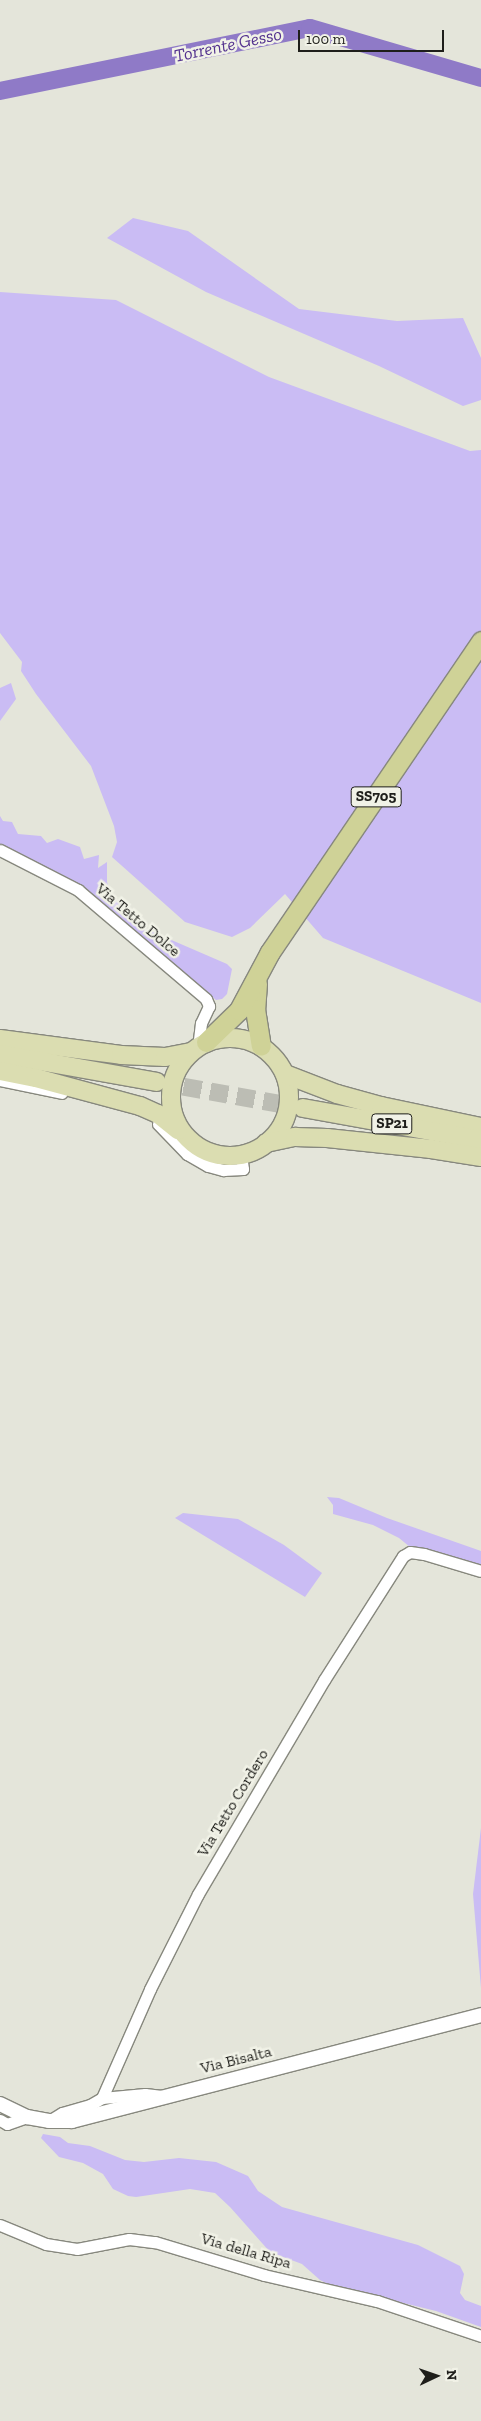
<!DOCTYPE html>
<html>
<head>
<meta charset="utf-8">
<style>
	body { margin:0 }
	#map { position:relative; width:481px; height:2421px; overflow:hidden; background:#e4e5da; font-family:"Zilla Slab",serif }
	div>[style] { position:absolute }
	[style*='--x'] { left:calc(var(--x)*1px); top:calc(var(--y)*1px); width:calc(var(--w)*1px); rotate:calc(var(--a)*1deg) }
	.green>* { inset:0; background:#cabcf4 }
	.river>* { height:18px; margin:-9px; padding:0 9px; transform-origin:9px; border-radius:9px; background:#8f7ac7 }
	.primary-tunnel>* { height:18px; margin-top:-9px; transform-origin:0; background:repeating-linear-gradient(90deg,#bcbdb4 0 18px,transparent 0 27px) }
	.roads { filter:drop-shadow(1px 0 #87887e) drop-shadow(-1px 0 #87887e) drop-shadow(0 1px #87887e) drop-shadow(0 -1px #87887e) }
	.minor>* { height:11px; margin:-5.5px; padding:0 5.5px; transform-origin:5.5px; border-radius:5.5px; background:#fff }
	.tertiary>* { height:14px; margin:-7px; padding:0 7px; transform-origin:7px; border-radius:7px; background:#fff }
	.primary>* { height:18px; margin:-9px; padding:0 9px; transform-origin:9px; border-radius:9px; background:#dbddb1 }
	.primary>.ring { margin:-9px; padding:0; box-sizing:content-box; background:none; border:18px solid #dbddb1; border-radius:50% }
	.trunk>* { height:19px; margin:-9.5px; padding:0 9.5px; transform-origin:9.5px; border-radius:9.5px; background:#cfd297 }
	span { translate:-50% -50%; white-space:nowrap; text-align:center; line-height:1.15; -webkit-text-stroke:5px #f1f2e7; paint-order:stroke }
	.shield-label span { padding:1px 4px; background:#f1f2e7; border:1px solid; border-radius:4px; -webkit-text-stroke-width:0 }
	.shield-label { font-size:15px; color:#1e1e1a; font-weight:700 }
	.street-label { font-size:16px; color:#1e1e1a }
	.water-label { font-size:18px; color:#54338f; font-style:italic }
	.north { position:absolute; left:411px; top:2351px; width:50px; height:50px; -webkit-text-stroke:4px #f1f2e7; paint-order:stroke; rotate:87deg; font-size:14px; font-weight:700; line-height:20px; text-align:center; color:#1e1e1a }
	.north::after { content:''; display:block; margin:auto; width:18px; height:22px; background:#1e1e1a; clip-path:polygon(50% 0,100% 100%,50% 72%,0 100%) }
	.scale { position:absolute; left:298px; top:30px; width:146px; height:22px; box-sizing:border-box; border:2px solid #1e1e1a; border-top:0; padding-left:6px; font-size:15px; line-height:18px; white-space:nowrap; color:#1e1e1a; -webkit-text-stroke:4px #f1f2e7; paint-order:stroke }
</style>
</head>
<body>
<div id="map">
	<div class="green">
		<div style="clip-path:polygon(133px 218px,188px 231px,299px 309px,397px 321px,463px 318px,481px 358px,481px 400px,463px 406px,379px 366px,206px 292px,107px 238px)"></div>
		<div style="clip-path:polygon(0 292px,116px 300px,269px 377px,470px 451px,481px 450px,481px 1003px,323px 938px,285px 894px,250px 928px,232px 937px,185px 922px,112px 857px,117px 842px,114px 826px,91px 766px,36px 694px,21px 671px,22px 662px,0 633px)"></div>
		<div style="clip-path:polygon(11px 683px,16px 699px,0 721px,0 688px)"></div>
		<div style="clip-path:polygon(0 816px,3px 821px,12px 822px,18px 834px,41px 836px,47px 843px,58px 839px,80px 847px,84px 859px,99px 855px,98px 868px,107px 862px,107px 882px,112px 896px,146px 929px,227px 964px,232px 969px,227px 994px,222px 999px,216px 1000px,161px 952px,118px 919px,87px 889px,0 846px)"></div>
		<div style="clip-path:polygon(327px 1497px,339px 1498px,387px 1518px,481px 1551px,481px 1569px,410px 1547px,399px 1538px,373px 1525px,333px 1514px,333px 1505px)"></div>
		<div style="clip-path:polygon(183px 1513px,238px 1519px,284px 1545px,322px 1573px,305px 1597px,175px 1518px)"></div>
		<div style="clip-path:polygon(481px 1828px,481px 1988px,473px 1894px)"></div>
		<div style="clip-path:polygon(43px 2134px,60px 2137px,68px 2143px,90px 2146px,125px 2160px,144px 2162px,179px 2158px,216px 2162px,248px 2176px,258px 2191px,282px 2207px,418px 2245px,460px 2266px,464px 2274px,460px 2293px,465px 2300px,481px 2306px,481px 2327px,436px 2311px,330px 2285px,320px 2280px,302px 2264px,270px 2252px,230px 2207px,215px 2193px,190px 2189px,136px 2197px,128px 2196px,113px 2189px,103px 2174px,83px 2163px,59px 2157px,41px 2138px)"></div>
	</div>
	<div class="river">
		<div style="--x:0;--y:91;--w:316;--a:-11.5"></div>
		<div style="--x:310;--y:28;--w:178;--a:16.3"></div>
	</div>
	<div class="primary-tunnel">
		<div style="--x:157;--y:1082;--w:148;--a:10.1"></div>
	</div>
	<div class="roads">
		<div class="minor">
			<div style="--x:0;--y:850;--w:88;--a:27.1"></div>
			<div style="--x:78;--y:890;--w:168;--a:40.4"></div>
			<div style="--x:206;--y:999;--w:8;--a:67"></div>
			<div style="--x:209;--y:1006;--w:19;--a:115"></div>
			<div style="--x:201;--y:1023;--w:23;--a:97"></div>
			<div style="--x:0;--y:1080;--w:63;--a:11.8"></div>
			<div style="--x:158;--y:1124;--w:42;--a:46"></div>
			<div style="--x:187;--y:1154;--w:24;--a:30"></div>
			<div style="--x:208;--y:1166;--w:16;--a:15"></div>
			<div style="--x:223;--y:1170;--w:20;--a:-3"></div>
			<div style="--x:243;--y:1169;--w:14;--a:-98"></div>
			<div style="--x:102;--y:2098;--w:43;--a:-5.3"></div>
			<div style="--x:145;--y:2094;--w:17;--a:7"></div>
			<div style="--x:0;--y:2120;--w:8;--a:30"></div>
			<div style="--x:7;--y:2124;--w:21;--a:-19"></div>
			<div style="--x:49;--y:2121;--w:15;--a:-32"></div>
			<div style="--x:62;--y:2113;--w:29;--a:-16"></div>
			<div style="--x:90;--y:2105;--w:14;--a:-30"></div>
			<div style="--x:102;--y:2098;--w:119;--a:-66.2"></div>
			<div style="--x:150;--y:1989;--w:106;--a:-63.2"></div>
			<div style="--x:198;--y:1894;--w:248;--a:-59.5"></div>
			<div style="--x:324;--y:1680;--w:147;--a:-57.5"></div>
			<div style="--x:403;--y:1556;--w:8;--a:-30"></div>
			<div style="--x:410;--y:1552;--w:14;--a:8"></div>
			<div style="--x:424;--y:1554;--w:59;--a:16.6"></div>
			<div style="--x:0;--y:2225;--w:50;--a:22.4"></div>
			<div style="--x:46;--y:2244;--w:31;--a:9"></div>
			<div style="--x:77;--y:2249;--w:53;--a:-10.9"></div>
			<div style="--x:129;--y:2239;--w:26;--a:7"></div>
			<div style="--x:155;--y:2242;--w:114;--a:16.8"></div>
			<div style="--x:264;--y:2275;--w:116;--a:13"></div>
			<div style="--x:377;--y:2301;--w:110;--a:18.6"></div>
		</div>
		<div class="tertiary">
			<div style="--x:0;--y:2104;--w:30;--a:26"></div>
			<div style="--x:27;--y:2117;--w:22;--a:10"></div>
			<div style="--x:49;--y:2121;--w:23;--a:0"></div>
			<div style="--x:72;--y:2121;--w:423;--a:-14.5"></div>
		</div>
		<div class="primary">
			<div class="ring" style="left:171px;top:1038px;width:100px;height:100px"></div>
			<div style="--x:0;--y:1039;--w:122;--a:7.5"></div>
			<div style="--x:121;--y:1055;--w:44;--a:2.6"></div>
			<div style="--x:165;--y:1057;--w:25;--a:-11"></div>
			<div style="--x:0;--y:1054;--w:159;--a:10.1"></div>
			<div style="--x:0;--y:1071;--w:37;--a:11"></div>
			<div style="--x:36;--y:1078;--w:108;--a:15.1"></div>
			<div style="--x:140;--y:1106;--w:20;--a:24"></div>
			<div style="--x:158;--y:1114;--w:26;--a:39"></div>
			<div style="--x:285;--y:1074;--w:56;--a:21"></div>
			<div style="--x:337;--y:1094;--w:46;--a:15.3"></div>
			<div style="--x:381;--y:1106;--w:102;--a:11.9"></div>
			<div style="--x:303;--y:1108;--w:181;--a:10.2"></div>
			<div style="--x:266;--y:1143;--w:30;--a:-12"></div>
			<div style="--x:295;--y:1137;--w:32;--a:2"></div>
			<div style="--x:327;--y:1138;--w:105;--a:6"></div>
			<div style="--x:431;--y:1149;--w:51;--a:9.1"></div>
		</div>
		<div class="trunk">
			<div style="--x:257;--y:983;--w:26;--a:94"></div>
			<div style="--x:255;--y:1009;--w:37;--a:81"></div>
			<div style="--x:206;--y:1042;--w:46;--a:-44.1"></div>
			<div style="--x:239;--y:1010;--w:66;--a:-61.9"></div>
			<div style="--x:270;--y:952;--w:376;--a:-55.8"></div>
		</div>
	</div>
	<div class="shield-label">
		<span style="left:376px;top:797px">SS705</span>
		<span style="left:392px;top:1124px">SP21</span>
	</div>
	<div class="street-label">
		<span style="left:138px;top:920px;rotate:40deg">Via Tetto Dolce</span>
		<span style="left:233px;top:1803px;rotate:-59deg">Via Tetto Cordero</span>
		<span style="left:236px;top:2060px;rotate:-14deg">Via Bisalta</span>
		<span style="left:246px;top:2251px;rotate:16deg">Via della Ripa</span>
	</div>
	<div class="water-label">
		<span style="left:228px;top:45px;rotate:-12deg">Torrente Gesso</span>
	</div>
	<div class="north">N</div>
	<div class="scale">100 m</div>
</div>
</body>
</html>
